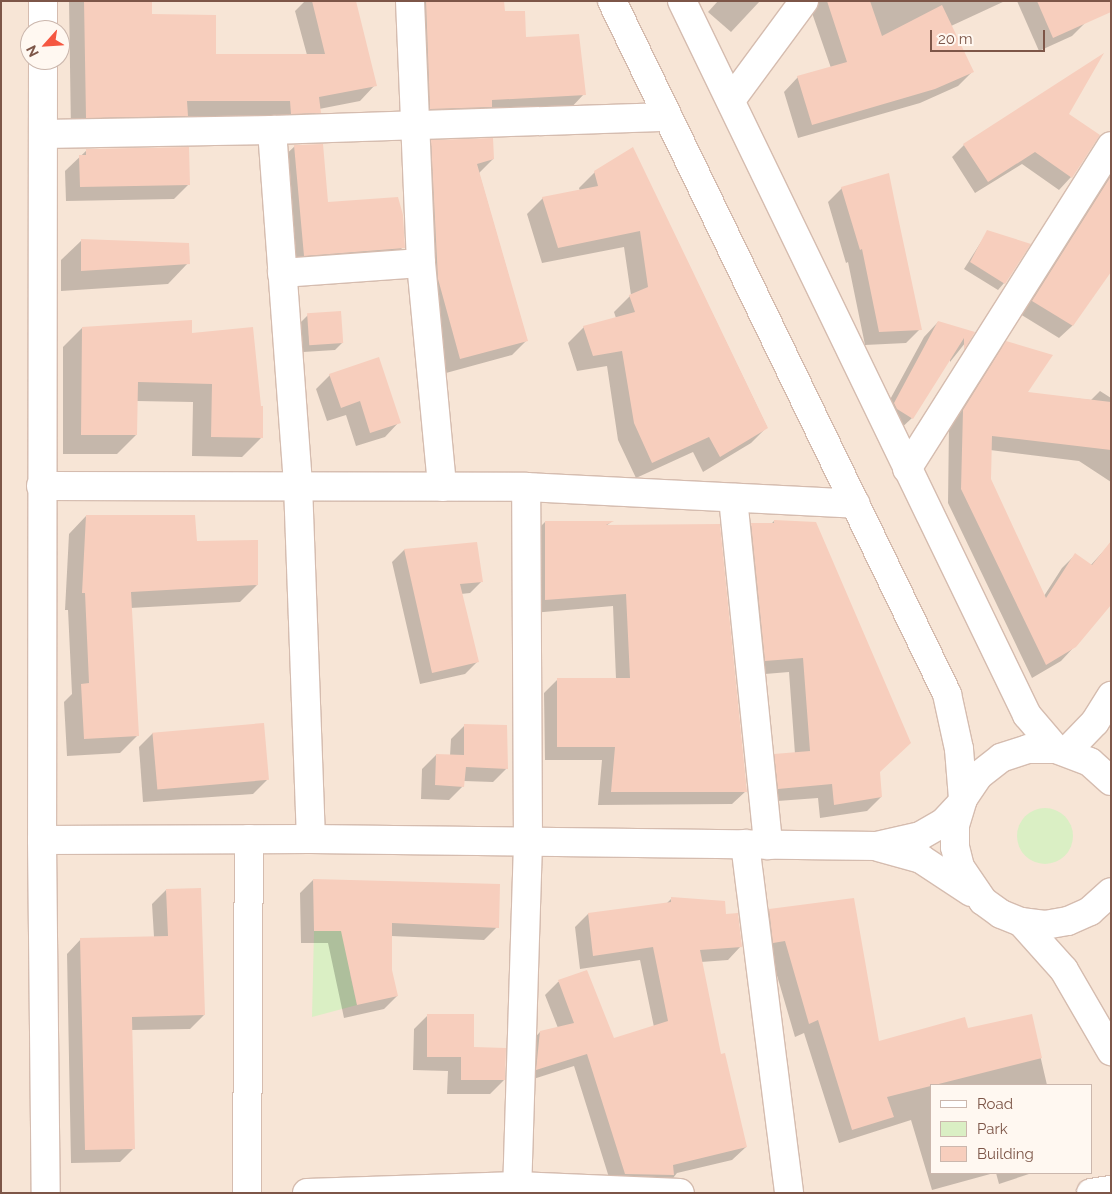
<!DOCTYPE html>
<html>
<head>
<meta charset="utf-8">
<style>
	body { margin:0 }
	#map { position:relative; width:1112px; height:1194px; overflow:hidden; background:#fff4e9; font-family:Raleway,sans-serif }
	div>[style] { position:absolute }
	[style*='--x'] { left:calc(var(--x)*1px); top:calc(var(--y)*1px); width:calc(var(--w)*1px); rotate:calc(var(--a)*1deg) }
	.residential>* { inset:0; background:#f7e5d6 }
	.green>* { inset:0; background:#daefc4 }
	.round { border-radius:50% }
	.shadow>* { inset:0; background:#0003 }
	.building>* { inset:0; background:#f7cebd; transform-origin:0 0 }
	.roads { filter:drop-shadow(1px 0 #d5bcaf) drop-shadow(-1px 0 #d5bcaf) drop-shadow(0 1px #d5bcaf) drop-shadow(0 -1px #d5bcaf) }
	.minor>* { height:28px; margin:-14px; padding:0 14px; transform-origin:14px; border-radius:14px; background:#fff }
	span { translate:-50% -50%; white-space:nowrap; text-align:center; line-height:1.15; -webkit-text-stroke:4.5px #fff8f1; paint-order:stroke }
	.frame { position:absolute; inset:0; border:2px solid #7d5648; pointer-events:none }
	.legend { position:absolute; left:930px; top:1084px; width:162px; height:90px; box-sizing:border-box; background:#fff8f1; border:1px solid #cbb7ad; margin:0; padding:6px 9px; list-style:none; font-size:15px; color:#7d5648 }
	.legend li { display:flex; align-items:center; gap:10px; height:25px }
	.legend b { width:25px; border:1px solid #cbb7ad }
	.north { position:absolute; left:20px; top:20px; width:50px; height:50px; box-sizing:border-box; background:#fff8f1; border:1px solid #cbb7ad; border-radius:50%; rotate:244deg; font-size:14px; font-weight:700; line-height:20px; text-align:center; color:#7d5648 }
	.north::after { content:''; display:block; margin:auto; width:18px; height:22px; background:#f55741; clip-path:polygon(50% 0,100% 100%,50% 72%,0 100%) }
	.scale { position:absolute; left:930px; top:30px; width:115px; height:22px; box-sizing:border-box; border:2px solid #7d5648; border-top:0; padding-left:6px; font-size:15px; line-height:18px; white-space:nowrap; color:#7d5648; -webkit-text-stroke:4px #fff8f1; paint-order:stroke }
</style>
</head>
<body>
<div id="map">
	<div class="residential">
		<div style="clip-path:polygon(evenodd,1px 1px,1111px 1px,1111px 1193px,1px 1193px,1px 1px,30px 30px,60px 30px,60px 60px,30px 60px,30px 30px,1px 1px,931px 1085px,1091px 1085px,1091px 1173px,931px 1173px,931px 1085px)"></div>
	</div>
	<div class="green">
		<div class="round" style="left:1017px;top:808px;width:56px;height:56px"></div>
		<div style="clip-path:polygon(314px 931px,360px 931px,360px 955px,350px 974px,357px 1005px,312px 1017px)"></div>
	</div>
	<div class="shadow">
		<div style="clip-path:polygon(69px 1px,151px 1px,151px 15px,215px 55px,307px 55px,295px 11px,305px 1px,354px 1px,375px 85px,360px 101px,319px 109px,304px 128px,276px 129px,275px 116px,186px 116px,171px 131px,71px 132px)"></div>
		<div style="clip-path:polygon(403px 1px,503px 1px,504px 12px,524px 39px,584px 94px,568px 111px,414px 125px)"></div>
		<div style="clip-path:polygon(718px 1px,760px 1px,731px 32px,708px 12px)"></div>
		<div style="clip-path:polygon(799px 1px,1005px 1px,951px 26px,972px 72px,958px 86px,920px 103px,798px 138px,784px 92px,798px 77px,831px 68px,812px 13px)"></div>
		<div style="clip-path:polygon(1017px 1px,1077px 1px,1086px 22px,1072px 36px,1039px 51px)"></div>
		<div style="clip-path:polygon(1067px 114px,1092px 145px,1071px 177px,1059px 190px,1022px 164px,975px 193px,952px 157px,964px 145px)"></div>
		<div style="clip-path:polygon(432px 142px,493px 159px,479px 173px,527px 340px,512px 355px,446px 373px,425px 293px,418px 156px)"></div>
		<div style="clip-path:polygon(295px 146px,327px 204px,403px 247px,389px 261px,291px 269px,280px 160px)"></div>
		<div style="clip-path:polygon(633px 149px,767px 427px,751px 443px,703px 472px,693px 452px,636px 478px,618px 440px,607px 366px,577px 371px,568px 343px,584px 327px,616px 318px,614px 312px,631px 295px,624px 247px,542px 263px,527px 214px,543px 198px,580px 191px,579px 188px,595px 172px)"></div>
		<div style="clip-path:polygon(87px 150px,188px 185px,174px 199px,66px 201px,65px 171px)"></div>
		<div style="clip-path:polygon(1111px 173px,1111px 269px,1072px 326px,1059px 338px,1020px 314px)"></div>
		<div style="clip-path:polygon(842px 188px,920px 329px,906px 343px,865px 345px,848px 262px,846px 263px,828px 202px)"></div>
		<div style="clip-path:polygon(988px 231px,1004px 283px,998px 290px,964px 269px)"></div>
		<div style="clip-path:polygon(82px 240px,188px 263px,168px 284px,61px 291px,61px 260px)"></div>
		<div style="clip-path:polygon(308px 315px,342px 343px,335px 350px,303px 352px,301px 322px)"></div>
		<div style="clip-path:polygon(938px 322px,973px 333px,950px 362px,950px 357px,912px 418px,897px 432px,880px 418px,924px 337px)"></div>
		<div style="clip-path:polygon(82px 328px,190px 334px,261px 438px,242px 457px,192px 456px,193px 402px,136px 401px,136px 435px,117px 454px,63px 454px,63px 347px)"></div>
		<div style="clip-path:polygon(1007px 342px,1026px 393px,1091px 400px,1100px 391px,1111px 398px,1111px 482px,1079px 461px,990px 450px,990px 479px,1044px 596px,1062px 568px,1075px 555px,1090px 566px,1109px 545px,1075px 646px,1061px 661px,1032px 678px,948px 503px,949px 425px,993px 356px)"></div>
		<div style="clip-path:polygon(330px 375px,399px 422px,385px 437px,356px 446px,346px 415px,327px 421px,316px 389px)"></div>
		<div style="clip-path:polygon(86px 516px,195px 542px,257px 585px,240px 602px,130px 608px,137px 736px,120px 753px,67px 756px,64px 702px,72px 694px,68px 610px,65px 610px,69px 534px)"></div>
		<div style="clip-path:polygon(774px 521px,881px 797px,867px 811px,820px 818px,818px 798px,764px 802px,761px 769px,775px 755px,795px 754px,789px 672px,751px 675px,738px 539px,752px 525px,771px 524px)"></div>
		<div style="clip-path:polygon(545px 522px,611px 522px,606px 526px,746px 791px,732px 804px,598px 805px,602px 760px,545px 760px,544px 693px,558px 679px,616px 679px,613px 606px,532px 613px,532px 535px)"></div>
		<div style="clip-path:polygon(476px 544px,482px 581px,470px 593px,461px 594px,478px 661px,465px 674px,420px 684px,392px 562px,404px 550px)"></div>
		<div style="clip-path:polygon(465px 725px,507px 768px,493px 782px,464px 781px,463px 786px,449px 800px,421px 799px,422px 769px,436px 755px,450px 756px,451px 739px)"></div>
		<div style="clip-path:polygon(153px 733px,267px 780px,253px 794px,143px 802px,139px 747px)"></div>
		<div style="clip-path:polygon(313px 880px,497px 927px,484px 940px,391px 936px,391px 970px,397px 996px,384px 1009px,344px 1018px,328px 943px,301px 943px,300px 893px)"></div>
		<div style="clip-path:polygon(166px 890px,204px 1015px,190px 1029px,131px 1030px,134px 1148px,120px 1162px,71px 1163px,67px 954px,81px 939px,154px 937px,152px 904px)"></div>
		<div style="clip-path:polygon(672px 898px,725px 916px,741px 946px,728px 960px,701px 962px,720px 1056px,746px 1147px,732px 1160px,677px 1173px,665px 1188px,612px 1187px,574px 1066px,524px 1082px,527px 1046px,540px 1032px,558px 1028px,545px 995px,558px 982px,586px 971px,613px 1040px,654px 1027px,640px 960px,580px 969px,575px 927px,588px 914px,666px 904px)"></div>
		<div style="clip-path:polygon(770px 910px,878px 1042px,967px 1030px,1031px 1016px,1047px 1085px,931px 1085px,931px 1173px,994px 1173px,932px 1190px,911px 1120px,839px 1143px,804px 1033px,795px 1037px,771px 955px,756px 924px)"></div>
		<div style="clip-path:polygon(428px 1015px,473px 1049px,504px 1080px,490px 1094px,447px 1094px,448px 1071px,413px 1070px,414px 1029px)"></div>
		<div style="clip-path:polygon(996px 1173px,1032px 1173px,999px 1184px)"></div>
	</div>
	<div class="building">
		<div style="clip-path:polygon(84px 1px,152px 1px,152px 14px,216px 15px,216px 54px,325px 54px,312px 1px,356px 1px,377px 86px,319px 97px,321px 113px,291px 114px,290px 101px,187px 101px,188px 116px,86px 118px)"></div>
		<div style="clip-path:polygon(426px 1px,504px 1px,505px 11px,525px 11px,526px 37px,579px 34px,586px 95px,492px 100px,492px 107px,430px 109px)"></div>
		<div style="clip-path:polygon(827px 1px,870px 1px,882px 36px,942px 5px,974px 72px,935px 89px,812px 125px,797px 76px,847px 62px)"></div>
		<div style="clip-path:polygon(1037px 1px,1111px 1px,1111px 12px,1053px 38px)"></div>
		<div style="clip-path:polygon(1104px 53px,1069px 114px,1100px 135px,1072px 178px,1035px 152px,988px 182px,963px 144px)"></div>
		<div style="clip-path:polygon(493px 138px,494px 159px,477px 164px,528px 341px,460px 359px,438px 279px,431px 140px)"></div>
		<div style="clip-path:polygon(323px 144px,328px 202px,398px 197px,403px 215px,405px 248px,304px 256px,294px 145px)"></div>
		<div style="clip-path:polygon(189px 147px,190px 185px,80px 187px,79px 155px,86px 155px,86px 149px)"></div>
		<div style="clip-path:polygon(633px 147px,768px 428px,720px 457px,709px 437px,652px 463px,634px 423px,622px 351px,593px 356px,583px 326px,635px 312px,629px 295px,648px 287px,640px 231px,558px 248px,542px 197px,598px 186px,594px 171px)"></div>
		<div style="clip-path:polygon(889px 173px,895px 203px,922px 330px,879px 332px,862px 249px,860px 250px,841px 187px)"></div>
		<div style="clip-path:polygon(1111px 176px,1111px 272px,1073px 326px,1032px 301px)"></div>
		<div style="clip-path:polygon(987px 230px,1031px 244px,1005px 284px,970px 262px)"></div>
		<div style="clip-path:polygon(81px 239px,189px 243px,190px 264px,81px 271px)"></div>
		<div style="left:341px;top:311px;width:32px;height:34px;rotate:86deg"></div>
		<div style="clip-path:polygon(192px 320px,192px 333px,253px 327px,261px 406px,263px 406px,263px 438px,211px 437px,212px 384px,138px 382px,137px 435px,81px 435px,82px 327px)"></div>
		<div style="clip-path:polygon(938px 321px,975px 332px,964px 350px,964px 338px,913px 419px,897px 409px,894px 403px)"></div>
		<div style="clip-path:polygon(1006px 341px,1053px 355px,1028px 392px,1111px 402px,1111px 450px,992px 436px,991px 479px,1046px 598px,1075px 553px,1092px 565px,1111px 541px,1111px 605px,1076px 647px,1046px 665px,961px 489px,963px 410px)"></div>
		<div style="clip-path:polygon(379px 357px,401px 423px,370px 433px,360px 401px,341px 408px,329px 374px)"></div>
		<div style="clip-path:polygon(86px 515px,195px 515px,197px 541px,258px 540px,258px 585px,131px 592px,139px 736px,84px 739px,81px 684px,89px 683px,85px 593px,82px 593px)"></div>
		<div style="clip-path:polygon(774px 520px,816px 522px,911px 743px,880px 772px,882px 797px,834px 805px,832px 784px,778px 789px,774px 754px,810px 751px,803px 658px,765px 661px,751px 523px,774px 523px)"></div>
		<div style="clip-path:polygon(545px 521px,614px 521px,606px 525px,720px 524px,747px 792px,611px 792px,615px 747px,557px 747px,557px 678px,630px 678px,626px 594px,545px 600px)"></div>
		<div style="clip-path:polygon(477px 542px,483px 582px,460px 584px,479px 662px,432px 673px,404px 549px)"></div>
		<div style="left:264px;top:723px;width:57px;height:112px;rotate:85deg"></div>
		<div style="clip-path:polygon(464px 724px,507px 725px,508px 769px,466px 767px,464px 787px,435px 785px,436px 754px,464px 755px)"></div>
		<div style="clip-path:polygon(313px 879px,500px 884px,499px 928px,392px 923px,392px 970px,398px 996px,357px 1005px,341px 931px,314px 931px)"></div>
		<div style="clip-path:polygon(201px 888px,205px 1015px,132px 1017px,135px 1149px,85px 1150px,80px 938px,168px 936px,166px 889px)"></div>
		<div style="clip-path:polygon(671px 897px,725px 901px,726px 914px,738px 913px,742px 947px,700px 950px,721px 1054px,725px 1053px,747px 1147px,673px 1165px,674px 1175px,625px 1174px,587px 1054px,536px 1070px,540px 1031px,574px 1023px,558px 980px,587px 970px,614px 1038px,668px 1021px,653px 947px,593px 956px,588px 913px,671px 902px)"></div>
		<div style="clip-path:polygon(854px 898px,879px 1041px,965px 1017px,968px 1028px,1032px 1014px,1042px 1058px,887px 1097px,894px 1117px,852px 1130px,818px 1020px,809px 1024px,785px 941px,773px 943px,769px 909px)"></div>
		<div style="clip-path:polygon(427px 1014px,474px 1014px,474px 1047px,506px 1048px,505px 1080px,461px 1080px,461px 1057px,427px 1057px)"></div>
	</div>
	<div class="roads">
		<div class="minor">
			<div style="--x:43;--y:1;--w:29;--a:90"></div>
			<div style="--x:410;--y:1;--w:262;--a:87.6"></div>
			<div style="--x:421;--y:263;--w:225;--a:84.6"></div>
			<div style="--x:612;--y:1;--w:770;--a:64.2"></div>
			<div style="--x:947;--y:694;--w:56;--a:77.7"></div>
			<div style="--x:959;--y:749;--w:50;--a:85.4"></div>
			<div style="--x:682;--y:1;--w:793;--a:64.21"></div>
			<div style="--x:1027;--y:715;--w:45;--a:49.5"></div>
			<div style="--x:43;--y:60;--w:780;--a:90.07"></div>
			<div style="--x:42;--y:840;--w:353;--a:89.4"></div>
			<div style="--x:731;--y:100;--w:123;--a:-53.6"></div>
			<div style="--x:272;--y:130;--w:356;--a:85.8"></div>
			<div style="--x:298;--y:485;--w:354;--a:87.9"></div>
			<div style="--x:43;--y:134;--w:229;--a:-1"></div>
			<div style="--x:272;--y:130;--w:396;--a:-1.9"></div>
			<div style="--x:282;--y:273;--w:139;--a:-4.1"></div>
			<div style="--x:907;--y:469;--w:382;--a:-57.7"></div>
			<div style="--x:41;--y:486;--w:485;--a:0.1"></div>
			<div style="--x:526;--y:487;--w:330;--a:2.9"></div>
			<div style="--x:733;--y:498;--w:349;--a:84.2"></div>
			<div style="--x:1067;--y:751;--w:40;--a:-46"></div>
			<div style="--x:1095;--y:722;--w:31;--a:-58"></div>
			<div style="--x:1111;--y:781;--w:28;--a:-138"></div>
			<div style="--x:1090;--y:762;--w:36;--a:-159"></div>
			<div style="--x:1056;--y:749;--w:28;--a:180"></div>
			<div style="--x:1028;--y:749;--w:28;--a:162"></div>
			<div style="--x:1001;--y:758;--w:28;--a:142"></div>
			<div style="--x:979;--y:775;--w:29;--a:124"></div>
			<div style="--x:963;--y:799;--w:27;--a:107"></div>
			<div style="--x:955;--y:825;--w:22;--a:90"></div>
			<div style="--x:955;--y:847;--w:21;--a:76"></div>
			<div style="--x:960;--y:867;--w:41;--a:55.9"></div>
			<div style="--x:983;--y:901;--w:22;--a:36"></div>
			<div style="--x:1001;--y:914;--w:22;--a:22"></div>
			<div style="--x:1021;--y:922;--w:24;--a:7"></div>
			<div style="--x:1045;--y:925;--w:23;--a:-10"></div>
			<div style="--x:1068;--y:921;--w:24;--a:-24"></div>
			<div style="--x:1090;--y:911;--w:28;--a:-42"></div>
			<div style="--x:42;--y:840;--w:269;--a:-0.2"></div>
			<div style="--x:311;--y:839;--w:566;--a:0.71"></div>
			<div style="--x:877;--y:846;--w:44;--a:-13.1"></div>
			<div style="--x:920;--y:836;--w:28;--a:-30"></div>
			<div style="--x:944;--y:822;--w:23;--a:-47"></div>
			<div style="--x:745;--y:844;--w:352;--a:82.8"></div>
			<div style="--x:878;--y:847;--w:45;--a:15.6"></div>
			<div style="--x:921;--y:859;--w:60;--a:33.4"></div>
			<div style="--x:1021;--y:922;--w:64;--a:48.1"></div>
			<div style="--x:1064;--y:970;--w:94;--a:59.9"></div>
			<div style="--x:247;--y:1193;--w:354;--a:-89.7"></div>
			<div style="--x:307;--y:1193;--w:210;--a:-1.9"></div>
			<div style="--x:517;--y:1186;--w:163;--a:2.5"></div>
			<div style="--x:517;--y:1193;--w:352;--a:-88.2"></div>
			<div style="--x:528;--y:841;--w:354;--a:-90.3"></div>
			<div style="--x:1091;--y:1193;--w:20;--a:-9"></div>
		</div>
	</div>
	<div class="frame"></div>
	<ul class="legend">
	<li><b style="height:6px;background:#fff"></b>Road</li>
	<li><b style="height:14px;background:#daefc4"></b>Park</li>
	<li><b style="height:14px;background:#f7cebd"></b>Building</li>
	</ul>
	<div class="north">N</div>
	<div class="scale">20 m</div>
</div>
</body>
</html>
